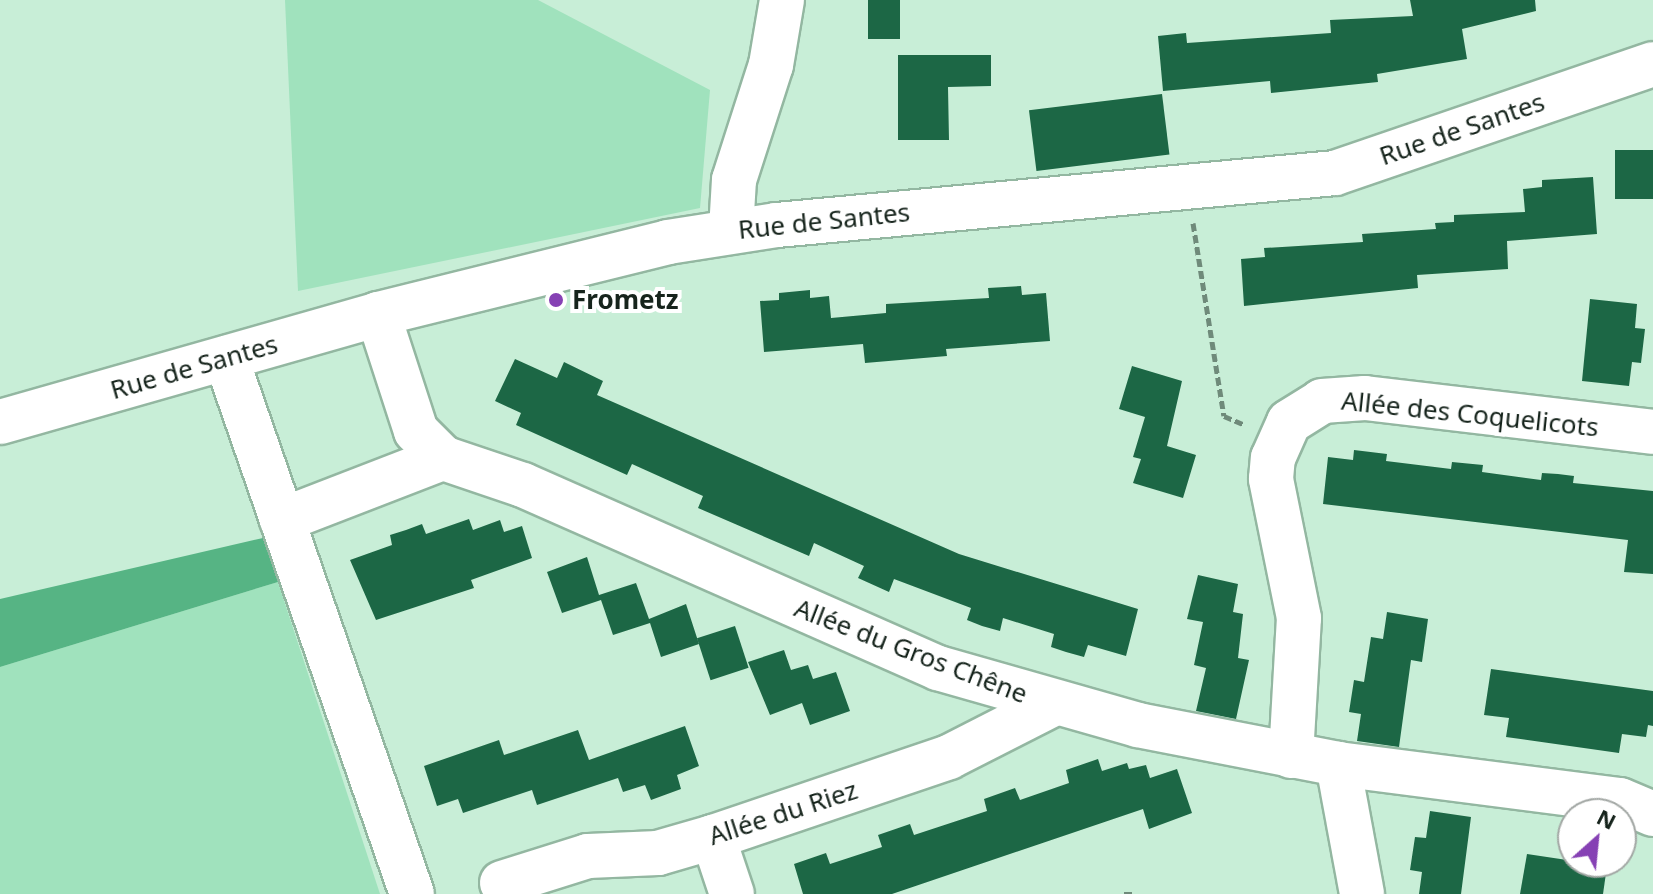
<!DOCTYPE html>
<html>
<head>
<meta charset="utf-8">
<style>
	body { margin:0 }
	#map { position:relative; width:1653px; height:894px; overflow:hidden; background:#c8eed7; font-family:"Noto Sans",sans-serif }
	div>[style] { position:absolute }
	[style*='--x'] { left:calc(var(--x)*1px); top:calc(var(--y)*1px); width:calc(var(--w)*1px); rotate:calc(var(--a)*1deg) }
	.green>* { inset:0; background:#a0e2bd }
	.forest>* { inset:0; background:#56b484 }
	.building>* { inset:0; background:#1c6745; transform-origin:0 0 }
	.path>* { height:5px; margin-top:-2.5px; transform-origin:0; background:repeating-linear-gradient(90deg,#6f8a7a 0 8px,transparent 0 12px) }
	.roads { filter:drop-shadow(2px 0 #93b7a1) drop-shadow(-2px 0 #93b7a1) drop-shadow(0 2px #93b7a1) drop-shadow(0 -2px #93b7a1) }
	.minor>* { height:44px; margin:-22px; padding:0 22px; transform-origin:22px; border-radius:22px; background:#fff }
	.dots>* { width:22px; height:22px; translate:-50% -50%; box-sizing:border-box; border:4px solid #fff; border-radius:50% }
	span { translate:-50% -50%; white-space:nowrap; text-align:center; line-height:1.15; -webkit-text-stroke:8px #fff; paint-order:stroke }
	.street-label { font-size:26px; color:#16241c }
	.poi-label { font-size:26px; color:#16241c; font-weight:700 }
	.left { translate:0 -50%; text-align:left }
	.north { position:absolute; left:1557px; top:798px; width:80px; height:80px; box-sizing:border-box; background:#fff; border:2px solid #a2a7a4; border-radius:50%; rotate:27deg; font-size:22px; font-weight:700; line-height:32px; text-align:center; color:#16241c }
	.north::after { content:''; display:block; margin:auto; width:28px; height:36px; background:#8641b4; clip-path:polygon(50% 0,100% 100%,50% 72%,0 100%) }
</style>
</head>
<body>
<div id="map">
	<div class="green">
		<div style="clip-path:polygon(285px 0,538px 0,710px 90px,700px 208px,298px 291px)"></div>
		<div style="clip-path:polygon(278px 582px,380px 894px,0 894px,0 667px)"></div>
	</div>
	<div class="forest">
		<div style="clip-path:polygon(263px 538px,278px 582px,0 667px,0 599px)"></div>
	</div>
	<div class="building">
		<div style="left:868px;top:0;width:32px;height:39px"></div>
		<div style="clip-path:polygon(1410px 0,1535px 0,1536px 11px,1462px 29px,1467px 59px,1377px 74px,1378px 82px,1271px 93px,1270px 81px,1163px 91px,1158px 36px,1186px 33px,1187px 43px,1331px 33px,1330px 20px,1413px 16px)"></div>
		<div style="clip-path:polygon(898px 55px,991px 55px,991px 86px,948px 87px,949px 140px,898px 140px)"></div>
		<div style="left:1162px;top:94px;width:61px;height:134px;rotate:83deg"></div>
		<div style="left:1653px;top:150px;width:49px;height:38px;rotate:90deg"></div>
		<div style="clip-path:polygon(1593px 177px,1597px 234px,1507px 241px,1508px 269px,1417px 275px,1418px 288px,1244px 306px,1241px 259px,1265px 257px,1264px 248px,1363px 242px,1362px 234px,1436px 229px,1435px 223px,1454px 222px,1454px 215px,1525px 212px,1523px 189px,1542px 187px,1542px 180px)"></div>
		<div style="clip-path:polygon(1021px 286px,1022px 295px,1046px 293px,1050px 341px,946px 349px,947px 356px,865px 363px,863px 344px,764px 352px,760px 301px,779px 300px,779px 293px,810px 290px,810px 298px,829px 296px,831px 318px,886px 313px,886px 304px,989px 298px,988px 288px)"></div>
		<div style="clip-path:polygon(1590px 299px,1637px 304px,1635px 328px,1645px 329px,1641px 363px,1632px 362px,1629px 386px,1582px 381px)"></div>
		<div style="clip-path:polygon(515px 359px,557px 378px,564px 362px,603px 381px,597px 395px,959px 554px,1138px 609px,1126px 656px,1088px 645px,1084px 657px,1066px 652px,1051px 647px,1054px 634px,1003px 618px,1000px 631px,982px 626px,967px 620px,971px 608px,894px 579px,889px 592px,858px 578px,864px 566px,814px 543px,809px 556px,698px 508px,703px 496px,632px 464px,627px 475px,516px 425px,521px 413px,495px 401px)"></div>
		<div style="clip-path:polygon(1132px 366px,1182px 381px,1167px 446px,1196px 455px,1183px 498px,1133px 483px,1141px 459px,1133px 457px,1145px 417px,1119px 409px)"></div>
		<div style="clip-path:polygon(1354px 450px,1387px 454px,1386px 461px,1451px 469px,1452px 462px,1483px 465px,1482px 472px,1541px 480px,1542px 473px,1558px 474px,1574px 476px,1573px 483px,1653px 491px,1653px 574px,1624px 572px,1628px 540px,1323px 504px,1328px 457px,1353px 460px)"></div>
		<div style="clip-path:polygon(469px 519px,473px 530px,500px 520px,504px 532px,522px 526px,532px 558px,471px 580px,474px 588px,376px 620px,350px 560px,392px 545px,390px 535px,406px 530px,422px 524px,426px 534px)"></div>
		<div style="clip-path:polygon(587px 557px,599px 595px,636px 583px,649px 619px,686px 604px,699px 644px,661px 657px,650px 623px,613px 635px,601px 600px,562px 613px,547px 572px)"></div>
		<div style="clip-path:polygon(1198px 575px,1238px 584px,1233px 612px,1243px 614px,1238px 658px,1249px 660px,1236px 719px,1196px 711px,1206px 668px,1194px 665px,1203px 622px,1187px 619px)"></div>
		<div style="clip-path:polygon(1387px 612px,1428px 619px,1422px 662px,1411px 660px,1399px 747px,1357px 741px,1361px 714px,1349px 712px,1354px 680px,1364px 682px,1371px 637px,1383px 639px)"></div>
		<div style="left:735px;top:626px;width:44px;height:40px;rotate:72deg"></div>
		<div style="clip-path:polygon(784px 650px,791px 670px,808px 665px,813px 679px,836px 672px,850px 711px,810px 725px,802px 703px,770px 715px,748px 662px)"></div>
		<div style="clip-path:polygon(1491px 669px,1653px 691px,1653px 726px,1648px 725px,1646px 737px,1622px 734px,1619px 753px,1506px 737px,1509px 718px,1484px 715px)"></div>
		<div style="clip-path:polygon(685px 726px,699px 766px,677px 775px,681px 789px,651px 800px,645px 785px,623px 792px,618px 778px,537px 805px,532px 790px,463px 813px,458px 799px,437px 806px,424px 766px,499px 740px,504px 755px,578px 730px,589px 760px)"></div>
		<div style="clip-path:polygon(1098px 759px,1102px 771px,1127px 763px,1129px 769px,1146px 765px,1150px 778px,1177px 769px,1192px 813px,1149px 829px,1143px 809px,892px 894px,803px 894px,794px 864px,826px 853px,830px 864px,882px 847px,878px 835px,910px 824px,914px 835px,987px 811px,984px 799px,1015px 788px,1020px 800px,1069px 783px,1066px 770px)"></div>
		<div style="clip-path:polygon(1430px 811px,1471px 817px,1461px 894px,1419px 894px,1422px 872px,1410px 870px,1415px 837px,1426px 838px)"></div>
		<div style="clip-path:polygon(1527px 854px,1607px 866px,1603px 894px,1520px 894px)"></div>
	</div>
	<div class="path">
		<div style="--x:1193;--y:223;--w:195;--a:80.9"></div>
		<div style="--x:1224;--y:416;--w:23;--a:23"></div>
		<div style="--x:1124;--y:894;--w:11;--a:0"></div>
	</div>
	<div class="roads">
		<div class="minor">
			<div style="--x:731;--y:230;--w:50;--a:-86.6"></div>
			<div style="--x:734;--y:180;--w:121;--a:-72.2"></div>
			<div style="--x:771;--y:65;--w:66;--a:-80.4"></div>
			<div style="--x:378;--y:314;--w:123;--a:72"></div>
			<div style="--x:416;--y:431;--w:38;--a:45"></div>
			<div style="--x:443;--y:458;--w:84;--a:18.6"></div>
			<div style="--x:523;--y:485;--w:454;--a:23.8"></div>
			<div style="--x:938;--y:668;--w:208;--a:15.9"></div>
			<div style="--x:1138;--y:725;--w:204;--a:11"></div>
			<div style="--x:1338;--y:764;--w:284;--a:7.3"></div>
			<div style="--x:1620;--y:800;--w:36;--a:23"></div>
			<div style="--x:226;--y:358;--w:567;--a:70.86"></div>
			<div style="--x:0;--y:422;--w:393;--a:-15.9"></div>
			<div style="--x:378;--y:314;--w:299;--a:-13.9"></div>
			<div style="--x:668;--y:242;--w:110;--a:-8.9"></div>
			<div style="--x:777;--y:225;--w:560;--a:-5.32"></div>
			<div style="--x:1335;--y:173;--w:336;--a:-18.9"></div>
			<div style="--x:282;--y:520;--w:173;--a:-21.1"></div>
			<div style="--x:1291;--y:756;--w:138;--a:-86.7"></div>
			<div style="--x:1299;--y:618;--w:142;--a:-101.4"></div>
			<div style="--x:1271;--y:479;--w:21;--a:-85"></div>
			<div style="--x:1273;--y:458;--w:39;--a:-66"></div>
			<div style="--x:1289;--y:422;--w:39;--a:-32"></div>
			<div style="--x:1322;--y:401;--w:43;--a:-4"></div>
			<div style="--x:1365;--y:398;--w:290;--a:6.7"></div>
			<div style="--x:1338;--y:764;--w:132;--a:79.5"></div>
			<div style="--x:713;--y:837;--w:60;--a:71.6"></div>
			<div style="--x:502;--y:883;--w:90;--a:-17.4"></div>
			<div style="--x:588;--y:856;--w:70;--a:-2.5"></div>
			<div style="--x:658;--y:853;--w:57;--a:-16.2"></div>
			<div style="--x:713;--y:837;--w:249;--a:-18.7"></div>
			<div style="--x:949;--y:757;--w:117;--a:-27"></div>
		</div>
	</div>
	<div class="dots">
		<div style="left:556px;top:300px;background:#8641b4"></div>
	</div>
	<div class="street-label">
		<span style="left:1462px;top:129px;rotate:-19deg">Rue de Santes</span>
		<span style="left:824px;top:221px;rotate:-6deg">Rue de Santes</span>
		<span style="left:194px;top:367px;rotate:-16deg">Rue de Santes</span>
		<span style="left:1470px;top:414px;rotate:6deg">Allée des Coquelicots</span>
		<span style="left:911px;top:651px;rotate:21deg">Allée du Gros Chêne</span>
		<span style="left:783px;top:813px;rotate:-18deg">Allée du Riez</span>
	</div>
	<div class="poi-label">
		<span class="left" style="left:572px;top:300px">Frometz</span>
	</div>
	<div class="north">N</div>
</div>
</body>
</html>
